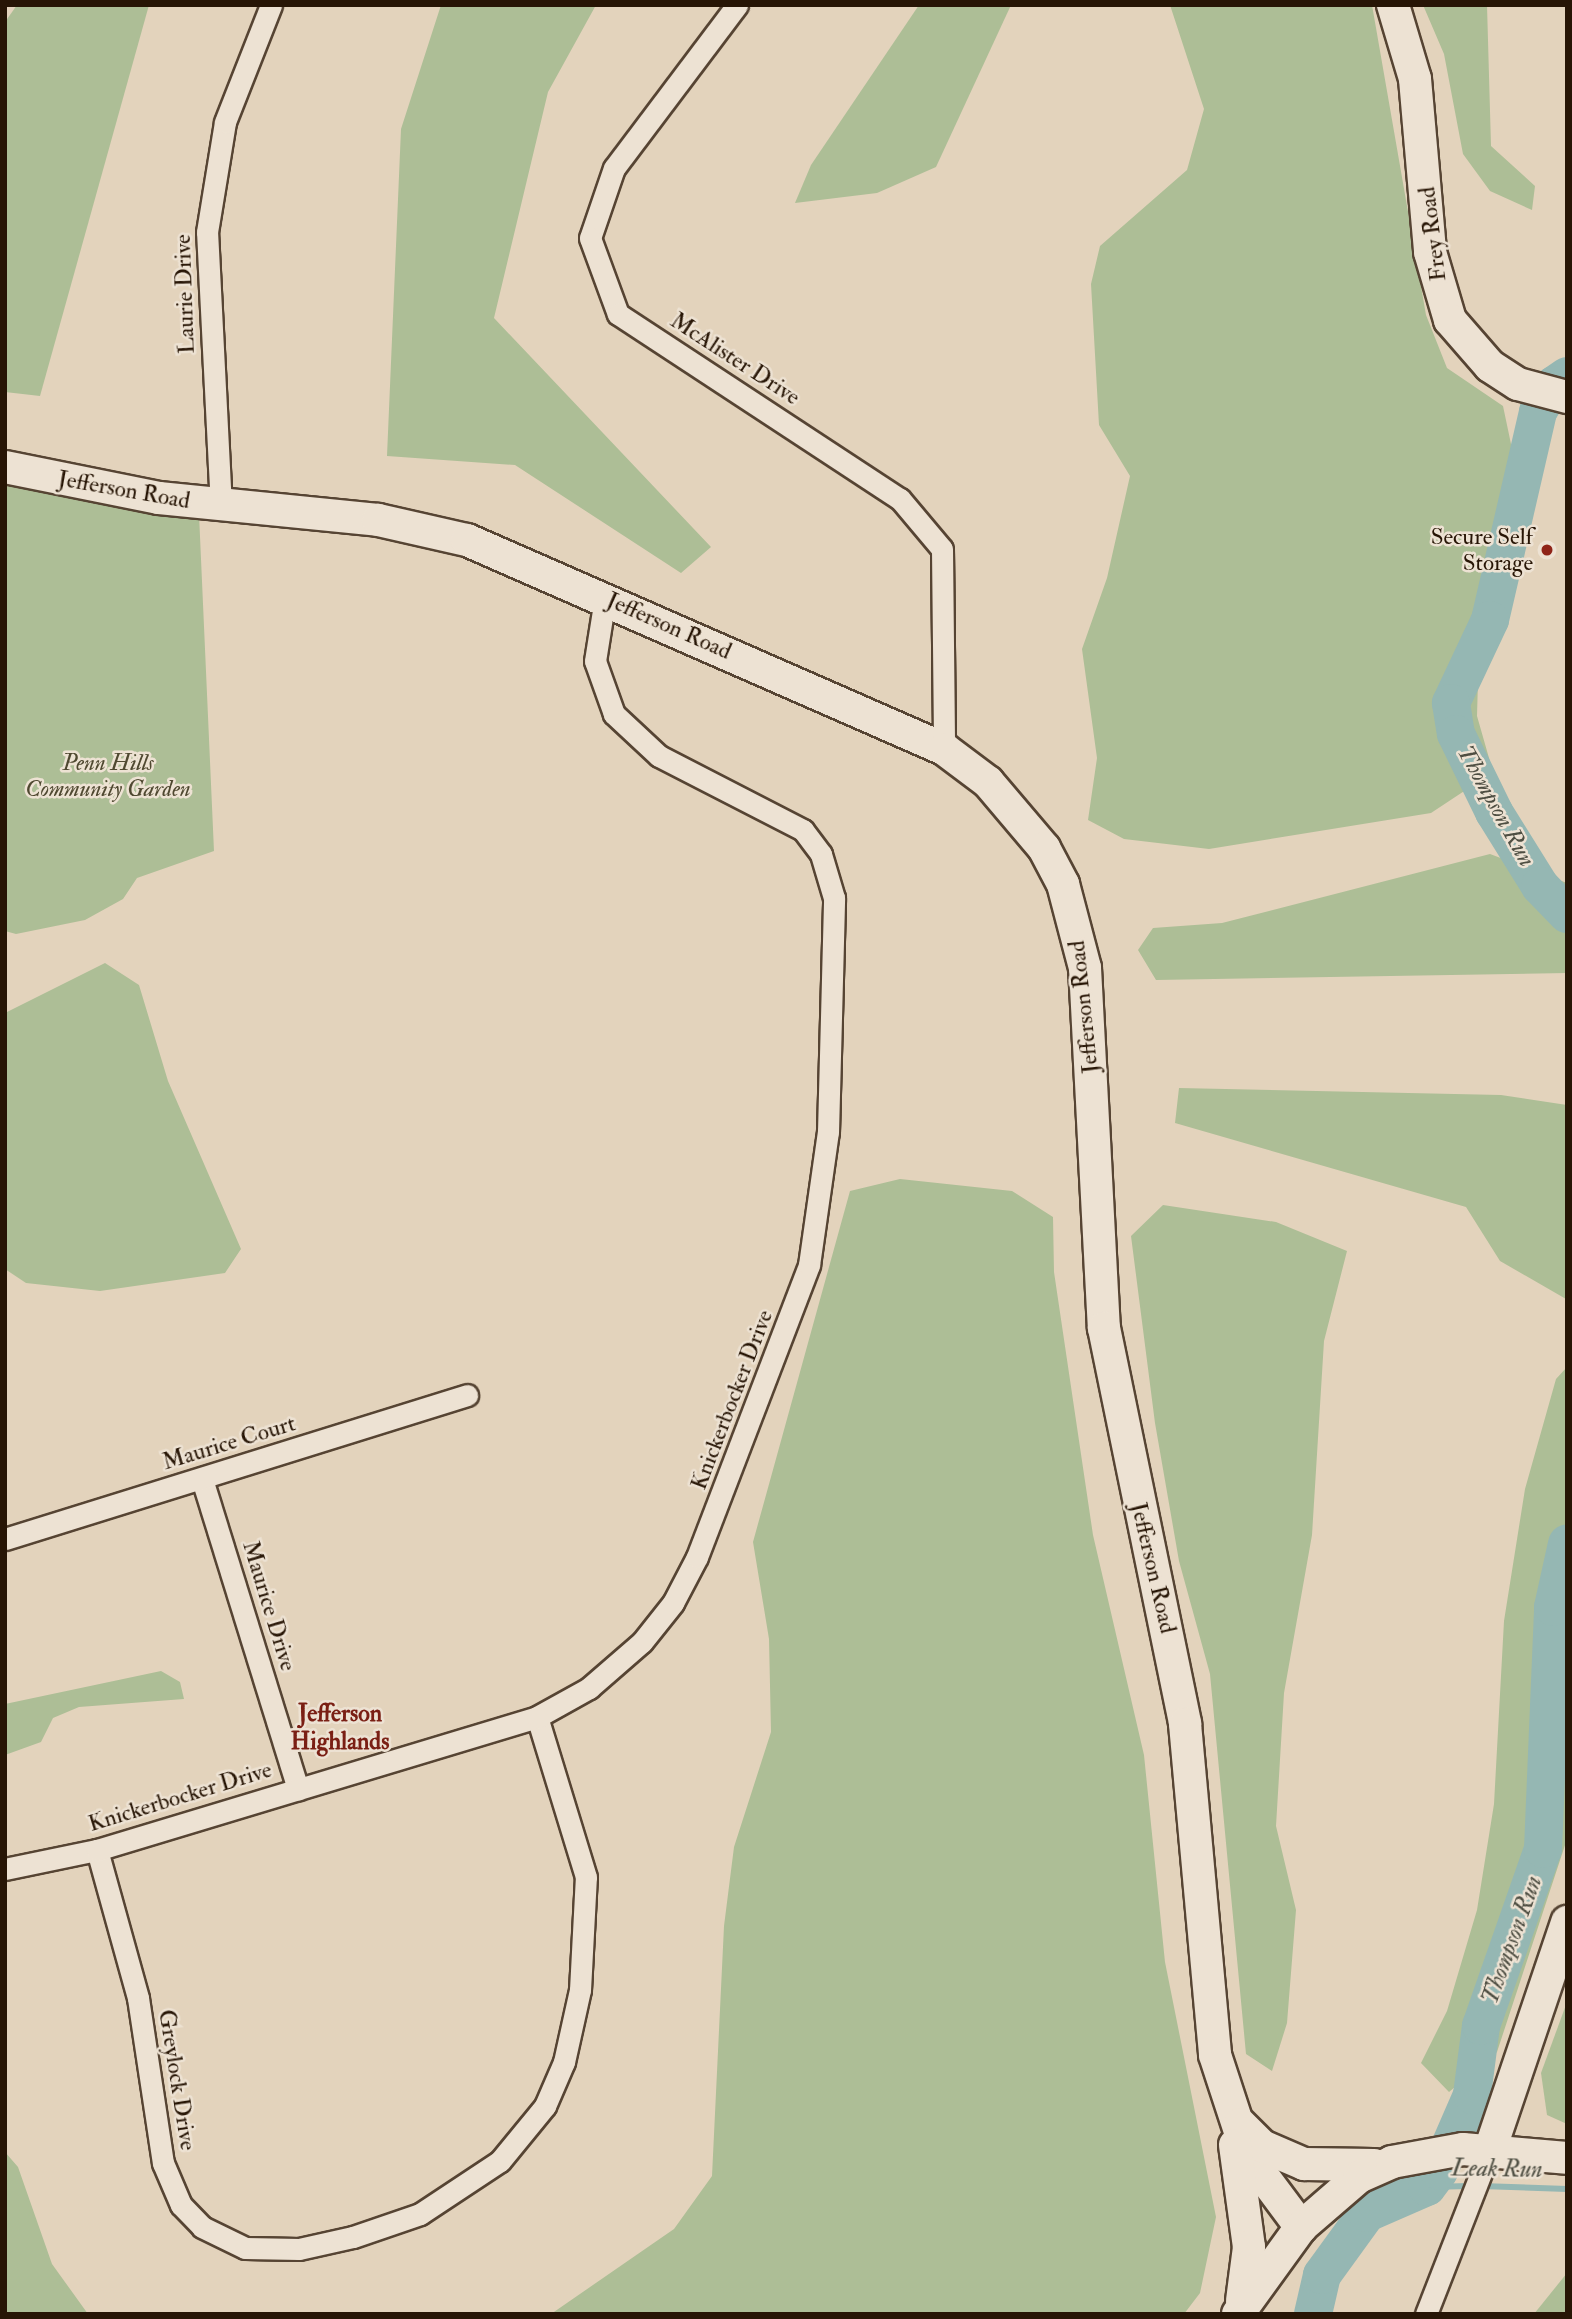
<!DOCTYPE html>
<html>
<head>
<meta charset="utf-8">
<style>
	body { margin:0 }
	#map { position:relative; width:1572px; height:2319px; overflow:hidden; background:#e3d3bc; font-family:"IM FELL Double Pica",serif }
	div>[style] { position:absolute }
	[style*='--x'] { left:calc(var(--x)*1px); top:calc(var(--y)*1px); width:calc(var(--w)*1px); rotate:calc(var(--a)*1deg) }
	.green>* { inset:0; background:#adbe96 }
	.stream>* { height:6px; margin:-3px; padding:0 3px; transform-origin:3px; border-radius:3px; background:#95b7b3 }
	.river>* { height:38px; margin:-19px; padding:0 19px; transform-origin:19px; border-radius:19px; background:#95b7b3 }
	.roads { filter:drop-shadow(2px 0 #564433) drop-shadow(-2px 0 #564433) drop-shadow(0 2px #564433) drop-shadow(0 -2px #564433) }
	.street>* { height:21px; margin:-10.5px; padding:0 10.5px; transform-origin:10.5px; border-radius:10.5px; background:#ede2d3 }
	.secondary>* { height:32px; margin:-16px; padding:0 16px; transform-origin:16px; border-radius:16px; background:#ede2d3 }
	.dots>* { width:19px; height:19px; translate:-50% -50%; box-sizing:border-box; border:4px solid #ede2d3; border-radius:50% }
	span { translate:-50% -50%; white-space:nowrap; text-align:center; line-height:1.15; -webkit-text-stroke:5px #ede2d3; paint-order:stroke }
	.street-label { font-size:23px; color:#271505 }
	.poi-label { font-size:23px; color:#271505 }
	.right { translate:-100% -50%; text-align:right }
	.park-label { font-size:23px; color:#4f4830; font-style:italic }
	.water-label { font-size:24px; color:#4e4e42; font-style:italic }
	.neighbourhood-label { font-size:24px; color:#7a1f14; font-weight:700 }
	.frame { position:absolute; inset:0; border:7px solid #271505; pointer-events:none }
</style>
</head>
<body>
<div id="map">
	<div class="green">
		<div style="clip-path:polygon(17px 5px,149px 5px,40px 396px,5px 392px,5px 22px)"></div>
		<div style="clip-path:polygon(441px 5px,596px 5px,548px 92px,494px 318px,711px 547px,681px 573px,515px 465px,387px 456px,401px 129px)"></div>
		<div style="clip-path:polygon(919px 5px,1011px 5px,936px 167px,877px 193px,795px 203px,811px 165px)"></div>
		<div style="clip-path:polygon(1170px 5px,1372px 5px,1426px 315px,1447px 368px,1503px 406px,1515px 463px,1481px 575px,1477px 716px,1493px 772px,1431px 813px,1209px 849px,1124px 839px,1088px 820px,1097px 758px,1082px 649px,1107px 578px,1130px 476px,1099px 425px,1091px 284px,1100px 246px,1187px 170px,1204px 109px)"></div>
		<div style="clip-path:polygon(1423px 5px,1487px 5px,1491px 146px,1535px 186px,1532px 210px,1490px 191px,1463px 154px,1444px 54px)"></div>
		<div style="clip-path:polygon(5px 479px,199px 514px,214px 851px,137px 878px,123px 899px,85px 920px,16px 934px,5px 931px)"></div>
		<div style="clip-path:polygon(1490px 854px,1567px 883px,1567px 973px,1156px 980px,1138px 950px,1153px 928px,1222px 923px)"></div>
		<div style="clip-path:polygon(105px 963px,139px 985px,168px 1081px,241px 1249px,225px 1273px,100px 1291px,26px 1283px,5px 1269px,5px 1013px)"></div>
		<div style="clip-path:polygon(1179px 1088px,1501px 1095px,1567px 1105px,1566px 1299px,1500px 1261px,1466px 1207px,1175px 1123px)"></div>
		<div style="clip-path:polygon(900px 1179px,1012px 1191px,1053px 1217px,1054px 1272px,1093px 1535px,1144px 1755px,1165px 1962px,1216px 2217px,1200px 2293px,1184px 2314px,551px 2314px,674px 2229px,712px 2176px,724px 1926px,734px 1847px,771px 1732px,769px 1639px,753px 1542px,850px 1191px)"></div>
		<div style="clip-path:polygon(1163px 1205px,1276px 1222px,1347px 1251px,1324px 1341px,1312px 1535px,1284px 1693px,1276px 1826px,1296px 1910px,1287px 2023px,1272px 2071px,1246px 2054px,1210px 1674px,1179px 1561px,1155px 1423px,1131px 1236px)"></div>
		<div style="clip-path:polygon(1567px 1367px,1567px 1839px,1497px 2052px,1449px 2092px,1421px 2063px,1447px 2011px,1477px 1910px,1494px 1804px,1504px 1621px,1525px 1489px,1556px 1379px)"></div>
		<div style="clip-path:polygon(161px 1671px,180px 1682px,184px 1699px,79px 1707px,53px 1718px,41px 1742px,5px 1755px,5px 1704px)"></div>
		<div style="clip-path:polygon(1567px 2002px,1567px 2124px,1547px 2115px,1541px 2073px)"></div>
		<div style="clip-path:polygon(5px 2152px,18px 2167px,52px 2264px,88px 2314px,5px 2314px)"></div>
		<div style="clip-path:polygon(1567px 2273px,1567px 2314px,1534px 2314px)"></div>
	</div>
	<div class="stream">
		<div style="--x:1481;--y:2186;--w:86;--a:2"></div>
		<div style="--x:1427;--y:2187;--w:43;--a:-1.3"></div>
	</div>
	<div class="river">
		<div style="--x:1567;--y:376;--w:16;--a:145"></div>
		<div style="--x:1554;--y:385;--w:31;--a:121"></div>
		<div style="--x:1538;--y:412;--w:213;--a:103"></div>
		<div style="--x:1490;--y:620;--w:92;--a:115.2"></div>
		<div style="--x:1451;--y:703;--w:31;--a:81"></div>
		<div style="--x:1456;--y:734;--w:87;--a:64"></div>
		<div style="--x:1494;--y:812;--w:87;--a:58.1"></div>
		<div style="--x:1540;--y:886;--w:39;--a:46"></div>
		<div style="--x:1313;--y:2314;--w:40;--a:-77"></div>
		<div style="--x:1322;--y:2275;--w:77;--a:-54"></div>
		<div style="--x:1367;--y:2213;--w:65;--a:-23.4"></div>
		<div style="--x:1427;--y:2187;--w:20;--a:-53"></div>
		<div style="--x:1439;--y:2171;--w:83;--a:-66.5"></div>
		<div style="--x:1472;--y:2095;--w:70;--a:-82.6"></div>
		<div style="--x:1481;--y:2026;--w:188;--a:-70.7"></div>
		<div style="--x:1543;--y:1849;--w:242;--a:-87.6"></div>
		<div style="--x:1553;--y:1607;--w:65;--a:-77.5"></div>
	</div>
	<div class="roads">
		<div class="street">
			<div style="--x:737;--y:5;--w:204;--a:127"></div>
			<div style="--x:614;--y:168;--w:74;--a:108.9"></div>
			<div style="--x:590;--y:238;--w:81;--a:69.8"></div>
			<div style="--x:618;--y:314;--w:337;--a:33.3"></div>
			<div style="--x:900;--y:499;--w:65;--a:50"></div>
			<div style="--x:942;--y:549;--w:200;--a:89.4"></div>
			<div style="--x:221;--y:507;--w:275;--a:-92.9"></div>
			<div style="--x:207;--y:232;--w:111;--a:-80.7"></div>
			<div style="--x:225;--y:122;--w:126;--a:-68.5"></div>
			<div style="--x:202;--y:1479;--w:325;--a:72.8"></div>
			<div style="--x:5;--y:1539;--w:484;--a:-17.3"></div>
			<div style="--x:97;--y:1850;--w:154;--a:74.5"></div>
			<div style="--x:138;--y:1998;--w:167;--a:81.4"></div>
			<div style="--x:163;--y:2163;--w:46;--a:66.8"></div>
			<div style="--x:181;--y:2205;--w:30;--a:46"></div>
			<div style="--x:202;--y:2227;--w:48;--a:26"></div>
			<div style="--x:245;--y:2248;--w:54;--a:1.1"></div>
			<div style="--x:299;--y:2249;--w:55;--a:-12.5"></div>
			<div style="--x:353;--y:2237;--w:71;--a:-18.9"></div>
			<div style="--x:420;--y:2214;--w:96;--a:-33.5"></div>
			<div style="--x:500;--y:2161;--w:71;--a:-50.7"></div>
			<div style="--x:545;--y:2106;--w:48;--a:-66.6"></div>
			<div style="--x:564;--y:2062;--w:74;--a:-77.5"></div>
			<div style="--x:580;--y:1990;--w:113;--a:-87"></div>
			<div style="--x:586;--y:1877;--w:167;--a:-107"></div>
			<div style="--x:5;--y:1869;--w:94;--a:-11.7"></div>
			<div style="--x:97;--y:1850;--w:460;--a:-16.8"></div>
			<div style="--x:537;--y:1717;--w:60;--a:-29.1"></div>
			<div style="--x:589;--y:1688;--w:70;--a:-41"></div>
			<div style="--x:642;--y:1642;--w:50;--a:-51.5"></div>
			<div style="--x:673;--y:1603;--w:52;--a:-62.4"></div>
			<div style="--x:697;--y:1557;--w:313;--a:-69"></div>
			<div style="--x:809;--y:1265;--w:134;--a:-81.9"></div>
			<div style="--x:828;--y:1132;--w:234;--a:-88.5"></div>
			<div style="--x:834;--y:898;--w:46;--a:-106.5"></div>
			<div style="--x:821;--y:854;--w:30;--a:-127"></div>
			<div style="--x:803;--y:830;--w:162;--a:-152.8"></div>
			<div style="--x:659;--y:756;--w:62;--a:-137"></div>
			<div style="--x:614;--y:714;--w:56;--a:-109.7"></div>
			<div style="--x:595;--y:661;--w:64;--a:-81"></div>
			<div style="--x:1426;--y:2314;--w:176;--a:-68.7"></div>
		</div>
		<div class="secondary">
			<div style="--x:1393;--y:5;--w:77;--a:73.4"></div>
			<div style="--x:1415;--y:79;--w:174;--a:85"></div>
			<div style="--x:1430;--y:252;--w:71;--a:73.6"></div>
			<div style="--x:1450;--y:320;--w:61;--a:49"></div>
			<div style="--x:1490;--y:366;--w:33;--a:33"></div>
			<div style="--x:1518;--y:384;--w:51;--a:14.9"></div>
			<div style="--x:5;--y:467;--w:157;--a:11.4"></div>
			<div style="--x:159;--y:498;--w:220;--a:5.7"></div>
			<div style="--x:378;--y:520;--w:91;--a:12.7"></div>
			<div style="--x:467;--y:540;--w:521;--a:23.66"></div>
			<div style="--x:944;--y:749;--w:55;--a:36.9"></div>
			<div style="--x:988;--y:782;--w:87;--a:49.7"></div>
			<div style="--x:1044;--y:848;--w:41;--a:62.2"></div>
			<div style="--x:1063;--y:884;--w:87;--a:75.3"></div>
			<div style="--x:1085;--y:968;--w:361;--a:87"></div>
			<div style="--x:1104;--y:1328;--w:404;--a:78.4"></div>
			<div style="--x:1185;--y:1724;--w:332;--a:84.8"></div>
			<div style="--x:1215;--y:2055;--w:106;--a:71.9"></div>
			<div style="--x:1248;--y:2156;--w:89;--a:53.3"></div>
			<div style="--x:1240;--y:2124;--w:31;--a:45"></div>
			<div style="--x:1262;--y:2146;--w:46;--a:23.2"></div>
			<div style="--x:1304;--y:2164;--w:70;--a:0.8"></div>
			<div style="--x:1235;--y:2145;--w:103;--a:82.2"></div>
			<div style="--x:1249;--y:2247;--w:54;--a:97.4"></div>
			<div style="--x:1490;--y:2150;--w:241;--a:-71.3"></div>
			<div style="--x:1238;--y:2314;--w:107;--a:-54.1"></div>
			<div style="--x:1301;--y:2227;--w:77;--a:-40.8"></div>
			<div style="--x:1359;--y:2177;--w:36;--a:-24"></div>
			<div style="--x:1392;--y:2162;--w:72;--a:-10.4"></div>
			<div style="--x:1463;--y:2149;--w:104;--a:4.9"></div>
		</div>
	</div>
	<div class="dots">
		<div style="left:1547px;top:550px;background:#8f2418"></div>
	</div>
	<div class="street-label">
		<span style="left:1433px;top:234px;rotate:-97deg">Frey Road</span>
		<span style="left:185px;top:294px;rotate:-92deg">Laurie Drive</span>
		<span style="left:735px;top:359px;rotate:33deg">McAlister Drive</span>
		<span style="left:124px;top:490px;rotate:10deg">Jefferson Road</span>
		<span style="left:669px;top:626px;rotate:24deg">Jefferson Road</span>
		<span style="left:1084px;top:1007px;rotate:-96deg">Jefferson Road</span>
		<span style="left:732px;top:1400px;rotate:-69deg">Knickerbocker Drive</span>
		<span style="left:229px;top:1443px;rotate:-17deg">Maurice Court</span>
		<span style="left:1153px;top:1568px;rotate:77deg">Jefferson Road</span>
		<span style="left:269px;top:1606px;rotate:73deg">Maurice Drive</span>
		<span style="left:180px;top:1797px;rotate:-17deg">Knickerbocker Drive</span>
		<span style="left:177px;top:2080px;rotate:81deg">Greylock Drive</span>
	</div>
	<div class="poi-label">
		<span class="right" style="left:1533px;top:550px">Secure Self<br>Storage</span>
	</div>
	<div class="park-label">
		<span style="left:108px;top:776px">Penn Hills<br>Community Garden</span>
	</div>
	<div class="water-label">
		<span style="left:1496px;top:806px;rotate:61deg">Thompson Run</span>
		<span style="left:1512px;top:1940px;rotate:-70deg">Thompson Run</span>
		<span style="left:1497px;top:2169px;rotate:1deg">Leak Run</span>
	</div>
	<div class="neighbourhood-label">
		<span style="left:340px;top:1728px">Jefferson<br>Highlands</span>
	</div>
	<div class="frame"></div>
</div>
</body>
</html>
